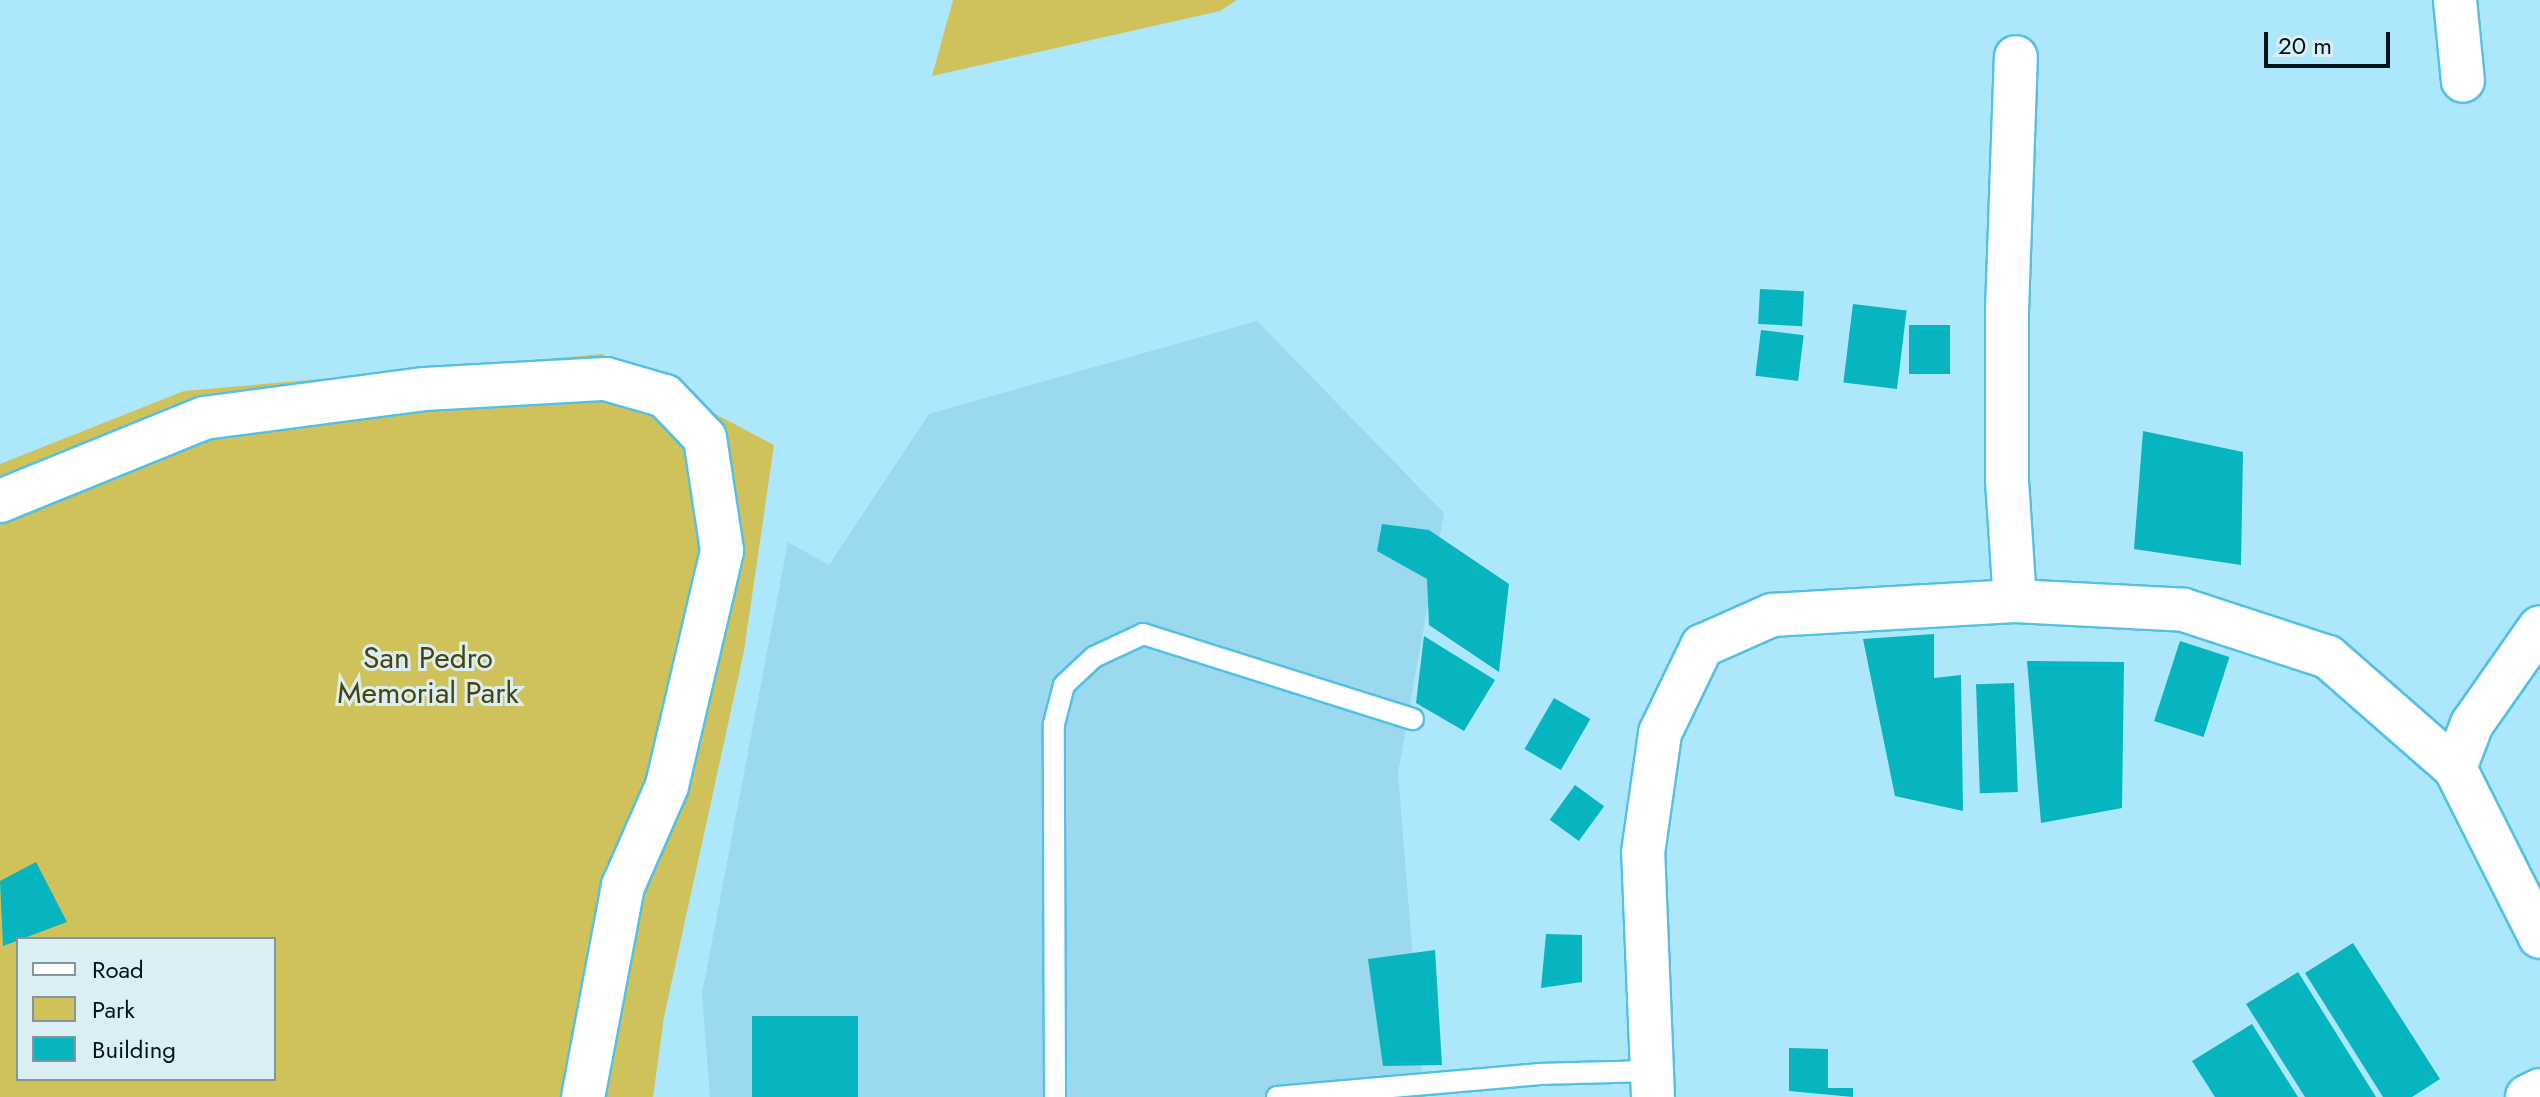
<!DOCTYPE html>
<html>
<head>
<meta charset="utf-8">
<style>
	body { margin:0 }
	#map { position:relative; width:2540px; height:1097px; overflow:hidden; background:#ade7fc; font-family:Jost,sans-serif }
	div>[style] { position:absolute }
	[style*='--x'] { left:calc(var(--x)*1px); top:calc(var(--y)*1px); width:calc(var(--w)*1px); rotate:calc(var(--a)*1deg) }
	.built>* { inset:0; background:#9bd9ef }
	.green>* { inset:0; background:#d0c25b }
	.building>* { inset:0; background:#06b5bf; transform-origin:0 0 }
	.roads { filter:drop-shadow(2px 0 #54c0e3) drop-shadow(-2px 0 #54c0e3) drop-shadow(0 2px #54c0e3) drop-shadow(0 -2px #54c0e3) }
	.service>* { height:20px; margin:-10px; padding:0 10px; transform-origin:10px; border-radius:10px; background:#fff }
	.minor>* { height:42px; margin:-21px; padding:0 21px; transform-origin:21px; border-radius:21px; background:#fff }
	.tertiary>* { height:44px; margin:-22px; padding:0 22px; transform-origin:22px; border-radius:22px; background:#fff }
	span { translate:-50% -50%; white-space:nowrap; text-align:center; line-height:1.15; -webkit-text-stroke:6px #dbeef4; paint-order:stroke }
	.park-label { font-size:30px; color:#4a430c }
	.legend { position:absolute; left:16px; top:937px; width:260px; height:144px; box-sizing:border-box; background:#dbeef4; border:2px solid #83969d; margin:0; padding:10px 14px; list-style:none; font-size:24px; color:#00131a }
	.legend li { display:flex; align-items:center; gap:16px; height:40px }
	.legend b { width:40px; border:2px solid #83969d }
	.scale { position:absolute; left:2264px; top:32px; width:126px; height:36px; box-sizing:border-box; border:4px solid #00131a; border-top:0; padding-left:10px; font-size:24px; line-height:28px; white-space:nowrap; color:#00131a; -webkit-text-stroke:6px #dbeef4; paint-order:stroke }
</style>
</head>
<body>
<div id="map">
	<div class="built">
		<div style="clip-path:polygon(1257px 321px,1444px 513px,1398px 773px,1424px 1097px,710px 1097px,702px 994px,788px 542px,829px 565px,929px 414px)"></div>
	</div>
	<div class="green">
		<div style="clip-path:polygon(953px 0,1237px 0,1220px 11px,932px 76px)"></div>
		<div style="clip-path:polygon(evenodd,602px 354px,774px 445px,744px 651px,664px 1017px,653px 1097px,0 1097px,0 464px,184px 391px,602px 354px,18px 939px,274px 939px,274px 1079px,18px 1079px,18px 939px)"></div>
	</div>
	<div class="building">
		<div style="left:1760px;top:289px;width:44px;height:35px;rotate:3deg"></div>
		<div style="left:1853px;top:304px;width:54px;height:79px;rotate:7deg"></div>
		<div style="left:1909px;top:325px;width:41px;height:49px"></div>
		<div style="left:1761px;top:330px;width:43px;height:46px;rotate:7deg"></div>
		<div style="clip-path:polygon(2143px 431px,2243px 452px,2241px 565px,2134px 549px)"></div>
		<div style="clip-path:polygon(1382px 524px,1429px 530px,1509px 584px,1499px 672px,1429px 625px,1427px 579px,1377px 551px)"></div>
		<div style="clip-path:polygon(1934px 634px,1934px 678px,1961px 675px,1963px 811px,1895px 796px,1863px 639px)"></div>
		<div style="clip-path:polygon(1424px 636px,1495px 680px,1464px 731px,1416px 703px)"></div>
		<div style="left:2180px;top:641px;width:52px;height:84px;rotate:18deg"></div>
		<div style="clip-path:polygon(2027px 661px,2124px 662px,2122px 808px,2041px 823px)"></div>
		<div style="left:2014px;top:683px;width:109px;height:38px;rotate:88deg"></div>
		<div style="left:1554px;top:698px;width:42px;height:59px;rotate:30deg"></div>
		<div style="left:1575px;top:785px;width:36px;height:43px;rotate:36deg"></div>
		<div style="clip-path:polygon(36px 862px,67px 922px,3px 946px,0 881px)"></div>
		<div style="clip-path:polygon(1546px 934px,1582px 935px,1582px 982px,1541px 988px)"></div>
		<div style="clip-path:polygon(2353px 943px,2440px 1079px,2412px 1097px,2383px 1097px,2305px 973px)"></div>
		<div style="clip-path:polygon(1435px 950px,1442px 1065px,1383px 1066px,1368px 959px)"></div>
		<div style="clip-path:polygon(2298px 972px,2376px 1097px,2305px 1097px,2246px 1004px)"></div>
		<div style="left:752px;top:1016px;width:106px;height:81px"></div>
		<div style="clip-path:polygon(2252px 1024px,2298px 1097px,2215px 1097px,2192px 1061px)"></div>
		<div style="clip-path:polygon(1789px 1048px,1828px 1049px,1828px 1088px,1853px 1088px,1853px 1097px,1789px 1091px)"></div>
	</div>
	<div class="roads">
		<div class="service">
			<div style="--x:1055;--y:1097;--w:373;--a:-90.2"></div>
			<div style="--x:1054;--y:724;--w:40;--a:-75.6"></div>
			<div style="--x:1064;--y:685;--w:41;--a:-43"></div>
			<div style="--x:1094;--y:657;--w:54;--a:-25.1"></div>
			<div style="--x:1143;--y:634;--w:283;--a:17.5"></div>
			<div style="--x:1277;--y:1097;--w:262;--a:-5"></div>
			<div style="--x:1538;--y:1074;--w:114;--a:-1.5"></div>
		</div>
		<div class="minor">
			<div style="--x:2455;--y:0;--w:81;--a:84.4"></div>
			<div style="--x:0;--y:501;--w:220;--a:-22.1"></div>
			<div style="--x:204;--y:418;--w:223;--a:-7.5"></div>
			<div style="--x:425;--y:389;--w:181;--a:-3.2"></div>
			<div style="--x:606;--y:379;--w:61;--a:16.1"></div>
			<div style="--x:665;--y:396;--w:58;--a:46.4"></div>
			<div style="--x:705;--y:438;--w:114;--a:81.4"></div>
			<div style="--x:722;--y:551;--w:241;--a:103.2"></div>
			<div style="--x:667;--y:786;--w:109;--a:113.7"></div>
			<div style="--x:623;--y:886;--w:215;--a:100.7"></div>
			<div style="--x:2015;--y:601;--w:122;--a:-93.8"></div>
			<div style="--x:2007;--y:479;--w:168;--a:-90"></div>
			<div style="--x:2007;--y:311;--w:254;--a:-88"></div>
			<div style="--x:2455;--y:768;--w:47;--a:-68.9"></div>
			<div style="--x:2472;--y:724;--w:118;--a:-55"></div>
			<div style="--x:1653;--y:1097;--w:244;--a:-92.3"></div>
			<div style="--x:1643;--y:853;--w:121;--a:-81.9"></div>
			<div style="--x:1660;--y:733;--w:97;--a:-64.2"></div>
			<div style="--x:1702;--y:646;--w:77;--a:-23.9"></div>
			<div style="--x:1772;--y:615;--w:243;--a:-3.3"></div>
			<div style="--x:2015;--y:601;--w:169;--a:3"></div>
			<div style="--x:2184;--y:610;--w:151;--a:18.1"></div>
			<div style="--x:2328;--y:657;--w:169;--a:41.2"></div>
			<div style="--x:2455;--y:768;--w:189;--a:63.3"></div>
		</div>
		<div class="tertiary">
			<div style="--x:2528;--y:1097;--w:13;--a:-27"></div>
		</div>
	</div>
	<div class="park-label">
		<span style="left:428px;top:675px">San Pedro<br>Memorial Park</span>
	</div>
	<ul class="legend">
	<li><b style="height:10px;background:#fff"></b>Road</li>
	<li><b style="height:22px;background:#d0c25b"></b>Park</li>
	<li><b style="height:22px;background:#06b5bf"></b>Building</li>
	</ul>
	<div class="scale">20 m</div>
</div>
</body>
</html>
